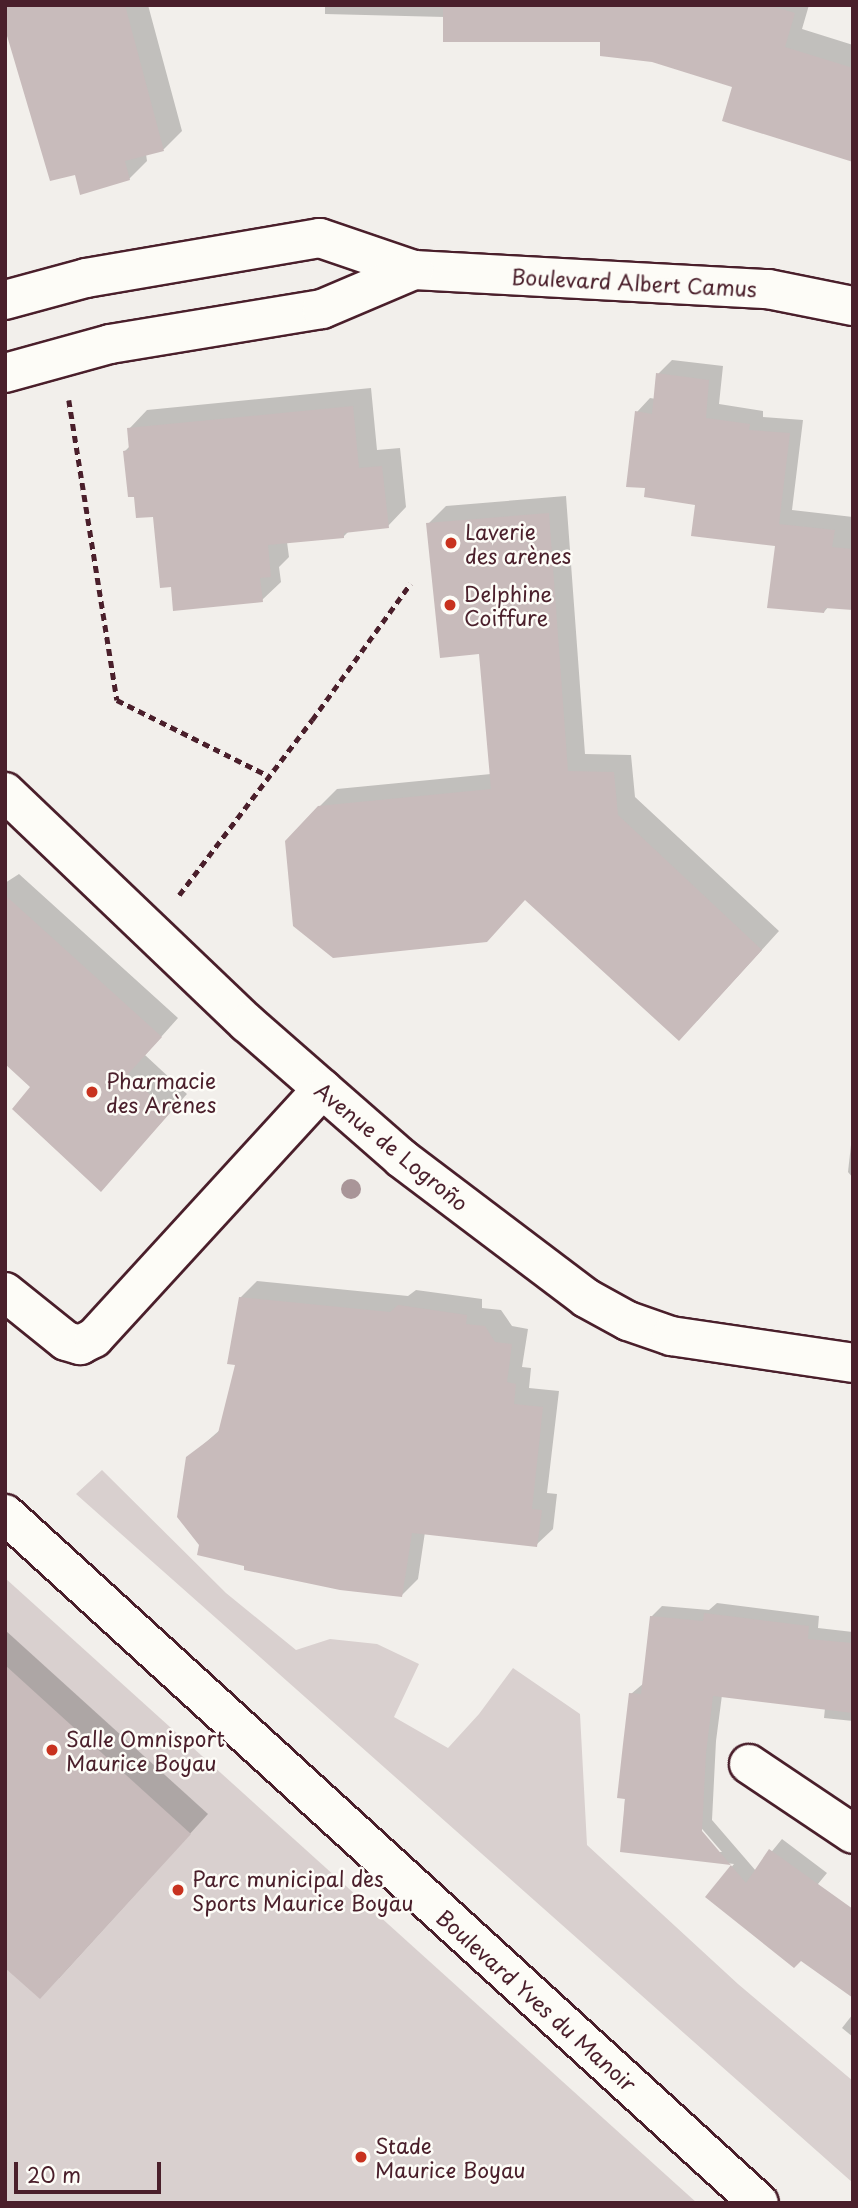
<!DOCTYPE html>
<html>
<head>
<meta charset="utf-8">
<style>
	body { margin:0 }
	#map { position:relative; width:858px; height:2208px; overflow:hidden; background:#f2efeb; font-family:"Playpen Sans",sans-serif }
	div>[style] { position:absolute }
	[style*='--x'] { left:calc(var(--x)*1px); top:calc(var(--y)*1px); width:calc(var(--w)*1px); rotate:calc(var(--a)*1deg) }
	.green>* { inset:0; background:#d9d0cf }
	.shadow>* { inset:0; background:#0003 }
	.building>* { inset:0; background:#c8bbbb }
	.path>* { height:4.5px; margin-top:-2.25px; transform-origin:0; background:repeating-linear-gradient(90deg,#4a1f2b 0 7px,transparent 0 12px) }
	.roads { filter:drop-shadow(2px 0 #4a1f2b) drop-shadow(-2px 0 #4a1f2b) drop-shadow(0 2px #4a1f2b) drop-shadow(0 -2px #4a1f2b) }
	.minor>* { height:38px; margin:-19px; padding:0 19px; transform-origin:19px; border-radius:19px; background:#fdfcf7 }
	.major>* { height:38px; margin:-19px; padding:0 19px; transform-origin:19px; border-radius:19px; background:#fdfcf7 }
	.trees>* { width:20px; height:20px; margin:-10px; border-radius:50%; background:#a99598 }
	.dots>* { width:19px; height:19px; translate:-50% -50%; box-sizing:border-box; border:4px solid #fdfcf7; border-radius:50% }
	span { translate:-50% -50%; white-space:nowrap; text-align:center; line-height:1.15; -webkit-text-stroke:5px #fdfcf7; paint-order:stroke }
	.street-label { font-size:21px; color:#4a1f2b }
	.poi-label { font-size:21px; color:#4a1f2b }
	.left { translate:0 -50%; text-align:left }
	.frame { position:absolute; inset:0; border:7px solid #4a1f2b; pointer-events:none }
	.scale { position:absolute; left:14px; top:2162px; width:147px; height:32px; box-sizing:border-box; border:4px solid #4a1f2b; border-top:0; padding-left:9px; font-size:21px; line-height:24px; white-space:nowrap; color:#4a1f2b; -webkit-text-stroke:5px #fdfcf7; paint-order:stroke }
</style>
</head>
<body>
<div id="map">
	<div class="green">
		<div style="clip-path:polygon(102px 1470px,226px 1593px,296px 1650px,330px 1639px,377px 1644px,419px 1664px,394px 1717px,448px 1748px,479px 1714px,513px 1668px,580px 1714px,587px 1845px,738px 1984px,853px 2081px,853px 2183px,76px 1494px)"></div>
		<div style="clip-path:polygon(5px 1578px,697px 2203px,5px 2203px)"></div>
	</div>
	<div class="shadow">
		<div style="clip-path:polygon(5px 5px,148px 5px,182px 131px,164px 149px,146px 154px,147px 161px,129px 179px,76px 173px,9px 36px,5px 37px)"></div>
		<div style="clip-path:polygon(325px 5px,809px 5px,802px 29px,853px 45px,853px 160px,735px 86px,602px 40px,445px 17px,325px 14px)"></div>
		<div style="clip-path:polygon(672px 360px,723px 366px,719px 404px,763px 411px,763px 417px,803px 420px,792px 510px,853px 517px,853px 609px,829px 606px,824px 612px,777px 544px,697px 504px,637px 412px,650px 398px,656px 399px,658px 374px)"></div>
		<div style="clip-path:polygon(371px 388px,377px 450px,400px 448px,406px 507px,388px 526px,350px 530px,343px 537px,287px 542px,289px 557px,279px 567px,281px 582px,262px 600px,172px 585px,154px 515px,125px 451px,130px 446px,129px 429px,147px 410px)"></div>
		<div style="clip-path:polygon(566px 496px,585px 754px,631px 755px,635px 797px,779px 931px,697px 1021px,526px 899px,319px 807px,337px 789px,491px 774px,481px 652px,428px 524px,446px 506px)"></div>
		<div style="clip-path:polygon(19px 874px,178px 1018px,145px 1055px,187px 1094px,101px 1189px,32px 1087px,5px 1062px,5px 883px)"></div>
		<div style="clip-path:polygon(853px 1127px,853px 1178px,848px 1172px)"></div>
		<div style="clip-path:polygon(257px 1281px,408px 1296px,416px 1290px,482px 1299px,482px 1308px,501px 1310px,512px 1326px,528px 1329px,522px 1367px,531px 1368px,529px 1388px,559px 1391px,547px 1493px,557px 1494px,553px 1529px,536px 1545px,425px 1532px,418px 1579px,402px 1595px,246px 1564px,200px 1544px,188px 1458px,221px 1429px,237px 1364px,240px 1298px)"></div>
		<div style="clip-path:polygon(evenodd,717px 1603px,819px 1616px,818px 1628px,853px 1632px,853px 1721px,824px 1718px,825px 1708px,722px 1695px,716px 1741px,712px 1820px,756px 1871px,782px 1839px,827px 1873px,813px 1890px,801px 1959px,707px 1897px,734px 1864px,622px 1850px,631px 1694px,644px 1683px,651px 1617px,662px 1606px,709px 1610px,717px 1603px,697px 1823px,722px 1852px,718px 1852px,695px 1825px,697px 1823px)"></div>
		<div style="clip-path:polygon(5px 1630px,208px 1814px,59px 1978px,5px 1965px)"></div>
		<div style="clip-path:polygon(853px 2014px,853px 2037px,842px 2028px)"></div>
	</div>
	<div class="building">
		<div style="clip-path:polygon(5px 5px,125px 5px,164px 151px,125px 161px,130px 180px,80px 195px,75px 175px,50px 181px,5px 29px)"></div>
		<div style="clip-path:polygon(443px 5px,768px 5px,795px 13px,785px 47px,853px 68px,853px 162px,722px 121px,732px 87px,652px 62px,600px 56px,600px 42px,443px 42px)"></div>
		<div style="clip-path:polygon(656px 373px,709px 380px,706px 418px,750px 424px,749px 430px,790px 433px,779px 524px,835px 530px,832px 547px,853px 549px,853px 610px,825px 608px,824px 613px,767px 608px,775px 546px,691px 536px,695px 505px,644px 497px,645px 488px,626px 487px,635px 411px,652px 414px)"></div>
		<div style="clip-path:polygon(353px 406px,359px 468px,382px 466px,389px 528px,344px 533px,344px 538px,268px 545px,271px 577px,260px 578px,263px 602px,173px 611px,171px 587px,160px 588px,153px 517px,136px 518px,134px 497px,128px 497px,123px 451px,129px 450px,127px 428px)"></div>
		<div style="clip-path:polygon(549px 513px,568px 771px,614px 772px,618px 815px,762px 950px,679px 1041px,525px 900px,487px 942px,333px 958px,293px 926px,285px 841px,318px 806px,491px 789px,479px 654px,440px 658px,426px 523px)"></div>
		<div style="clip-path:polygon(5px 895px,162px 1037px,128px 1074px,170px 1113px,101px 1192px,12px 1109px,30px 1087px,5px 1064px)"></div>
		<div style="clip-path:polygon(239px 1297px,390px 1312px,398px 1305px,467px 1315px,466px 1324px,485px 1326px,495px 1342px,512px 1344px,507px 1382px,516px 1384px,514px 1404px,543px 1407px,532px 1509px,542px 1510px,537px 1547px,412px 1533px,402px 1597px,340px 1590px,244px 1570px,244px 1566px,197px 1555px,199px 1545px,177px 1517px,186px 1457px,218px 1433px,235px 1365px,227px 1364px)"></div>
		<div style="clip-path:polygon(704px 1613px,809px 1626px,808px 1639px,853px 1643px,853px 1713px,713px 1696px,706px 1753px,702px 1831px,746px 1883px,769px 1849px,853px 1909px,853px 1998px,801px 1961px,794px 1968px,705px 1897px,731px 1865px,620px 1852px,625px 1799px,617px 1798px,623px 1744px,629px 1693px,641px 1694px,650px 1616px,703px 1621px)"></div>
		<div style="clip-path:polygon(5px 1665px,191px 1834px,40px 1999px,5px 1968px)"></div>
	</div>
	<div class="path">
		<div style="--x:69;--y:400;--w:304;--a:80.9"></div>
		<div style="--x:117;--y:700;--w:170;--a:26.6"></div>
		<div style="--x:179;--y:895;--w:220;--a:-52.8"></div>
		<div style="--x:312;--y:720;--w:168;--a:-54.2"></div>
	</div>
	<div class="roads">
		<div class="minor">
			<div style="--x:5;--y:300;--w:84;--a:-15.2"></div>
			<div style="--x:86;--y:278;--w:237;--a:-9.7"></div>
			<div style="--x:320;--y:238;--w:99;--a:18.8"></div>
			<div style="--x:414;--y:270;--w:355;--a:3.1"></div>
			<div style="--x:768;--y:289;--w:87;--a:11.3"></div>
			<div style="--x:5;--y:373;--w:109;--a:-15.4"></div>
			<div style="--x:110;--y:344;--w:215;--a:-9.4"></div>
			<div style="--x:322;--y:309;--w:100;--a:-23"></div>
			<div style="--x:5;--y:792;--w:335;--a:43.7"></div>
			<div style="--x:247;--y:1023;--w:205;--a:41.2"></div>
			<div style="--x:401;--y:1158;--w:232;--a:37.1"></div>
			<div style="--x:586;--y:1298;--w:48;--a:28.7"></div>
			<div style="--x:628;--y:1321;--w:46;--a:19.2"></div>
			<div style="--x:671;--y:1336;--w:184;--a:8.4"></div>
			<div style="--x:5;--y:1292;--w:78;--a:38.8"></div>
			<div style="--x:66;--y:1341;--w:15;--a:16"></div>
			<div style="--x:80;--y:1345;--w:16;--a:-27"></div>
			<div style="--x:94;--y:1338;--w:338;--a:-47.5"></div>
			<div style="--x:749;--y:1764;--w:125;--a:33.9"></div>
		</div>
		<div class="major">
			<div style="--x:5;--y:1514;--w:1021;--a:42.42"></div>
		</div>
	</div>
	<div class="trees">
		<div style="left:351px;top:1189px"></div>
	</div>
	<div class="dots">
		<div style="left:451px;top:543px;background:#c8321e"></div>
		<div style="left:450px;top:605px;background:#c8321e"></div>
		<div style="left:92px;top:1092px;background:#c8321e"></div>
		<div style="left:52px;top:1750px;background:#c8321e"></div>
		<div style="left:178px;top:1890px;background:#c8321e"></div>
		<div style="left:361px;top:2157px;background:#c8321e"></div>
	</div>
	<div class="street-label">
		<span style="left:634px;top:282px;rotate:3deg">Boulevard Albert Camus</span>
		<span style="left:392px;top:1146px;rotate:39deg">Avenue de Logroño</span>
		<span style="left:537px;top:2000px;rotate:42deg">Boulevard Yves du Manoir</span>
	</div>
	<div class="poi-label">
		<span class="left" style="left:465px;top:543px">Laverie<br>des arènes</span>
		<span class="left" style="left:464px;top:605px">Delphine<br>Coiffure</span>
		<span class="left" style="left:106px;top:1092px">Pharmacie<br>des Arènes</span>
		<span class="left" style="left:66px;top:1750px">Salle Omnisport<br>Maurice Boyau</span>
		<span class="left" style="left:192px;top:1890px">Parc municipal des<br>Sports Maurice Boyau</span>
		<span class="left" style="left:375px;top:2157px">Stade<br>Maurice Boyau</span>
	</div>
	<div class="frame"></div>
	<div class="scale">20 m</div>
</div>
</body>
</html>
